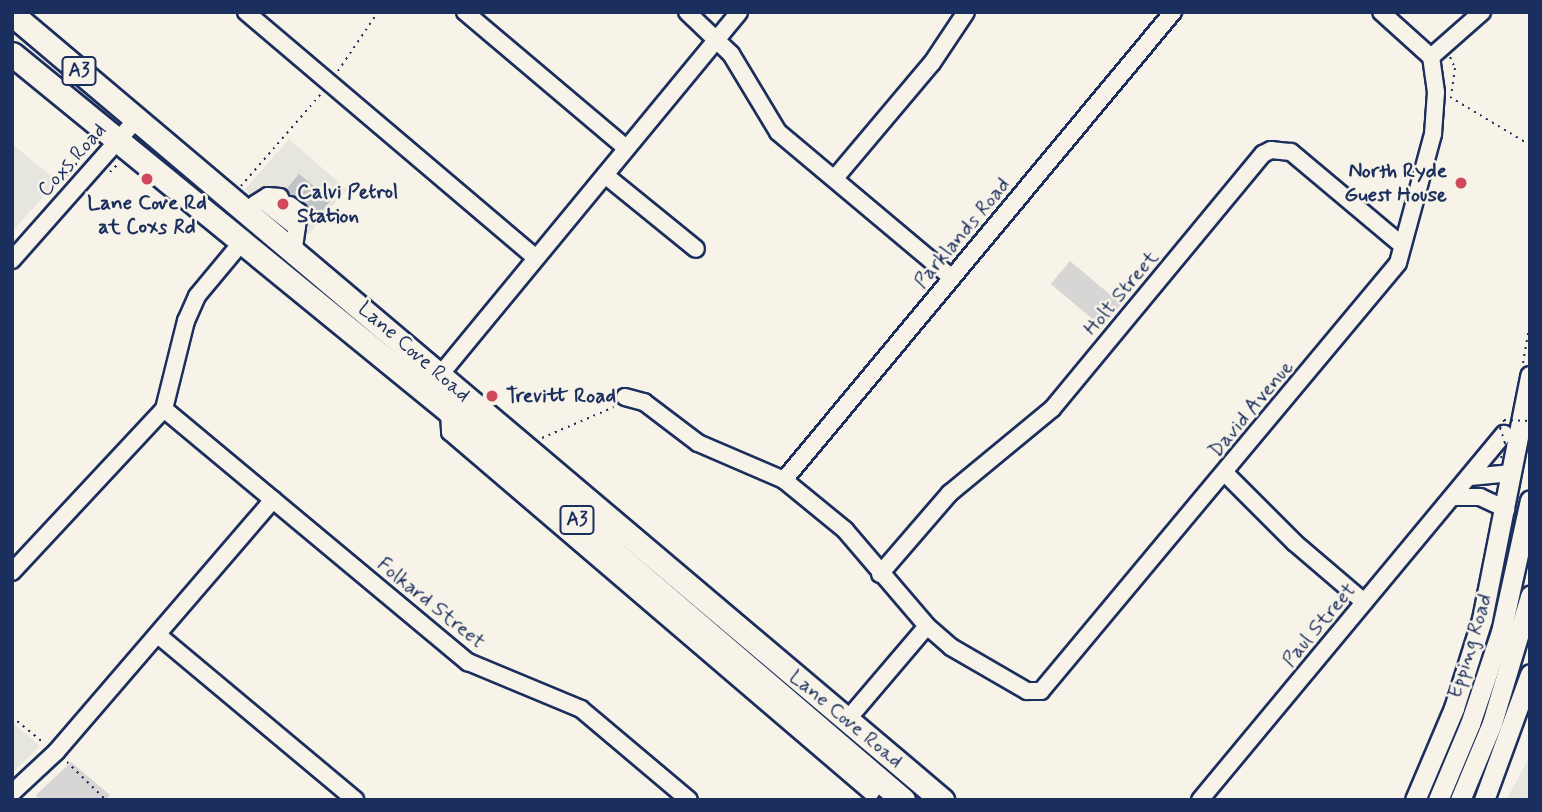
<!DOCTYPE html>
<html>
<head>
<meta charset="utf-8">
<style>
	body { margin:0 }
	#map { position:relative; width:1542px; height:812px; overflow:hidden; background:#f7f3e8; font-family:Mynerve,sans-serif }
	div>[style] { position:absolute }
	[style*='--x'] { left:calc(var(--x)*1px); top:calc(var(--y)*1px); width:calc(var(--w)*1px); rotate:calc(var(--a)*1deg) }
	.built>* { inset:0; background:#e6e5de; transform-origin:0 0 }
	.green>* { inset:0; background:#d7d6d4; transform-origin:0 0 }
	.building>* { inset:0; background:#c0c3c5 }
	.path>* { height:2px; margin-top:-1px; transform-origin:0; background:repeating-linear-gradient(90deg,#1b2f5e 0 2px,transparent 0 7px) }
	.roads { filter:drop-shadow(2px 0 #1b2f5e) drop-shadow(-2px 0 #1b2f5e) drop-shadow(0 2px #1b2f5e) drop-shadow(0 -2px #1b2f5e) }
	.minor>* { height:16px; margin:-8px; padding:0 8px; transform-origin:8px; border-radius:8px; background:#f7f3e8 }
	.major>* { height:19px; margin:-9.5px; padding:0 9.5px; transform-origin:9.5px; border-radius:9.5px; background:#f7f3e8 }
	.highway>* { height:23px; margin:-11.5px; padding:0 11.5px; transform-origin:11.5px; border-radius:11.5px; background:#f7f3e8 }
	.path-bridge>* { height:2px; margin-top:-1px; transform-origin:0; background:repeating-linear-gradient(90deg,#1b2f5e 0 2px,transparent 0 7px) }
	.dots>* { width:19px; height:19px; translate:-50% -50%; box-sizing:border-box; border:4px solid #f7f3e8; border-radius:50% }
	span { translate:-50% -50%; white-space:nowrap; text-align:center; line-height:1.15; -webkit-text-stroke:5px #f7f3e8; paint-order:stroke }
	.shield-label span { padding:2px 5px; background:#f7f3e8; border:2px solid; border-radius:5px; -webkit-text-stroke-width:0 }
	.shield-label { font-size:19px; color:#1b2f5e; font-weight:700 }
	.street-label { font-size:21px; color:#1b2f5e }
	.poi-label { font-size:21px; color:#1b2f5e; font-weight:700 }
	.right { translate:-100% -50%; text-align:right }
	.left { translate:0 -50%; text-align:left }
	.frame { position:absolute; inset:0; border:14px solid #1b2f5e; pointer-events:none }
</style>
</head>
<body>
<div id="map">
	<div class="built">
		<div style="left:289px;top:139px;width:77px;height:67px;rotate:41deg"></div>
		<div style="clip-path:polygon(12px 144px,57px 181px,12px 232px)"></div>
		<div style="clip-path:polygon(12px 722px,40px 746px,12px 773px)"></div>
		<div style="clip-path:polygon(1530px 756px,1530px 800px,1506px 800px)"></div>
	</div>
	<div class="green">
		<div style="left:1070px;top:261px;width:67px;height:30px;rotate:40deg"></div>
		<div style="clip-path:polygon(71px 762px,110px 795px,106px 800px,44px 800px,35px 796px)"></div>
	</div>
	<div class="building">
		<div style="clip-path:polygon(299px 174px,331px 200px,318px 216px,295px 197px,283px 213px,273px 205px)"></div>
	</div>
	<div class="path">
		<div style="--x:1450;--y:57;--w:12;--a:66"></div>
		<div style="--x:1455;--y:68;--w:28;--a:98"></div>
		<div style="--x:338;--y:71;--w:71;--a:-55.9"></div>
		<div style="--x:1450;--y:97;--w:93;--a:31"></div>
		<div style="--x:110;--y:172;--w:11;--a:-45"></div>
		<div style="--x:67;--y:176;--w:43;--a:-52.6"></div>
		<div style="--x:241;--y:186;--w:121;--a:-49"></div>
		<div style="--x:1523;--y:363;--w:42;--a:-80.3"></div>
		<div style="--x:542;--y:438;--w:78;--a:-23.3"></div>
		<div style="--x:12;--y:717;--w:41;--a:39.1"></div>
		<div style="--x:67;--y:762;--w:54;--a:44.3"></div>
	</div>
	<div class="roads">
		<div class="minor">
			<div style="--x:246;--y:12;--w:380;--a:40.3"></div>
			<div style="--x:465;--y:12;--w:211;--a:40.2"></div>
			<div style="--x:687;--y:12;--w:61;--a:43.7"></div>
			<div style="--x:731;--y:54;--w:91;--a:58.9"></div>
			<div style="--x:778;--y:132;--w:227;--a:40"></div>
			<div style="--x:1431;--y:57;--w:68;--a:-41.4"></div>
			<div style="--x:605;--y:175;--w:117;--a:39.1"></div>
			<div style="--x:835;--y:178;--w:150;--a:-49.9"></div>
			<div style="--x:932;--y:63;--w:61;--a:-56.3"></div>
			<div style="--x:263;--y:201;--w:43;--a:38.5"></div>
			<div style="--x:255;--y:204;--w:15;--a:-32"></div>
			<div style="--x:268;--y:196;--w:12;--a:5"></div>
			<div style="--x:290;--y:205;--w:11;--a:38"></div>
			<div style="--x:299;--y:212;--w:37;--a:98"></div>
			<div style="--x:12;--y:260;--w:187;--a:-48.5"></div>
			<div style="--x:440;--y:375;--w:470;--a:-50.5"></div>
			<div style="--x:625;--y:397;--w:20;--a:15"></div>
			<div style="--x:644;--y:402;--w:68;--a:37.2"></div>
			<div style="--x:698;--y:443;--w:94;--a:23.3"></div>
			<div style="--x:784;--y:480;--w:79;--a:39.3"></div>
			<div style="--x:845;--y:530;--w:126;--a:49.5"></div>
			<div style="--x:927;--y:626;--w:32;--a:41"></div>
			<div style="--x:951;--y:647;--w:88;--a:30.1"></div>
			<div style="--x:1027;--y:691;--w:14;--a:0"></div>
			<div style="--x:1041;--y:691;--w:557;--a:-50.17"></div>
			<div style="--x:1398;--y:263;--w:134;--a:-74.8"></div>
			<div style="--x:1433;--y:134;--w:42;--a:-85.9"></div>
			<div style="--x:1436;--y:92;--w:35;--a:-98"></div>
			<div style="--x:1431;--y:57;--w:67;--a:-138"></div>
			<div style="--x:164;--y:409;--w:396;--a:39.8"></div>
			<div style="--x:468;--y:662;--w:122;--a:22.6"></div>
			<div style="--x:581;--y:709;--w:141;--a:40.1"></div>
			<div style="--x:449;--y:411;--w:21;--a:87"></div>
			<div style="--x:450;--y:432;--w:554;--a:40.53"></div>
			<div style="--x:1225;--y:473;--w:99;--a:45"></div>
			<div style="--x:1295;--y:543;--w:91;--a:40.5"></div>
			<div style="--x:1470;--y:477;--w:42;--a:-5.4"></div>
			<div style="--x:784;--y:480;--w:609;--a:-50.27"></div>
			<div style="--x:1454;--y:497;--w:26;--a:0"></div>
			<div style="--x:1480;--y:497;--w:29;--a:25"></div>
			<div style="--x:12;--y:572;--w:223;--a:-47"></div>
			<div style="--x:164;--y:409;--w:91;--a:-76"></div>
			<div style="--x:186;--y:321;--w:27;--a:-66"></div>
			<div style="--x:197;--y:296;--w:70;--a:-50.2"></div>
			<div style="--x:880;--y:574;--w:107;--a:-49.2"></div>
			<div style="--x:950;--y:493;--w:132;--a:-39.5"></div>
			<div style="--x:1052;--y:409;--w:331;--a:-50.4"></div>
			<div style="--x:1263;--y:154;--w:9;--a:-27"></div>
			<div style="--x:1271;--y:150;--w:20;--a:6"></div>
			<div style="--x:1291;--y:152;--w:145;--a:40"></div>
			<div style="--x:158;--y:635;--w:257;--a:39.9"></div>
			<div style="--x:847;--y:720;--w:123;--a:-49.6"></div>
			<div style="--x:12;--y:793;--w:60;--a:-43"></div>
			<div style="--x:56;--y:752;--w:333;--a:-49.3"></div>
			<div style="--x:1200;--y:800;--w:476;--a:-50.3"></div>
		</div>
		<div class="major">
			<div style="--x:1415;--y:800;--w:100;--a:-67"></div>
			<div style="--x:1454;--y:708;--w:93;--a:-72.5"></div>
			<div style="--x:1482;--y:619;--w:248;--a:-78.8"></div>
			<div style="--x:1438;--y:800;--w:82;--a:-67.2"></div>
			<div style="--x:1470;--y:724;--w:97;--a:-71.4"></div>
			<div style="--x:1501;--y:632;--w:135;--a:-77.6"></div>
			<div style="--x:1460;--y:800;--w:83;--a:-67.4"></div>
			<div style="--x:1492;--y:723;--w:133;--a:-73.3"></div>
			<div style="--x:1484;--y:800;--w:134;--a:-69.9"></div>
		</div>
		<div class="highway">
			<div style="--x:12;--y:14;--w:1218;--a:40.2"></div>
			<div style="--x:12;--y:54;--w:564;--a:39.25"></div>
			<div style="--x:449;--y:411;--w:598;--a:40.59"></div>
		</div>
	</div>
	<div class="path-bridge">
		<div style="--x:1501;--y:458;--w:16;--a:-75"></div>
		<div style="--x:1505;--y:443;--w:16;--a:-108"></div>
		<div style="--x:1500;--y:428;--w:9;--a:-63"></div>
		<div style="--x:1504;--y:420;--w:26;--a:2"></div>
	</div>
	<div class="dots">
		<div style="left:147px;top:179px;background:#d1495b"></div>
		<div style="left:1461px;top:183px;background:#d1495b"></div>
		<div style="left:283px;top:204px;background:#d1495b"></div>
		<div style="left:492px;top:396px;background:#d1495b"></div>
	</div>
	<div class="shield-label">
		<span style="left:79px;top:71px">A3</span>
		<span style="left:577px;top:520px">A3</span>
	</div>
	<div class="street-label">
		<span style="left:72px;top:160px;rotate:-48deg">Coxs Road</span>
		<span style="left:962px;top:233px;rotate:-50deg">Parklands Road</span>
		<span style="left:1121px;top:293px;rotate:-50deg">Holt Street</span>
		<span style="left:414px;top:352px;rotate:41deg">Lane Cove Road</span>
		<span style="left:1251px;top:409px;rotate:-50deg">David Avenue</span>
		<span style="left:431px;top:603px;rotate:39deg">Folkard Street</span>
		<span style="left:1319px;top:625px;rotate:-50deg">Paul Street</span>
		<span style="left:1470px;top:646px;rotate:-73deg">Epping Road</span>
		<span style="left:846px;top:719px;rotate:40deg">Lane Cove Road</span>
	</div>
	<div class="poi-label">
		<span class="right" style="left:1447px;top:183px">North Ryde<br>Guest House</span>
		<span class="left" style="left:297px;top:204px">Calvi Petrol<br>Station</span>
		<span style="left:147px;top:215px">Lane Cove Rd<br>at Coxs Rd</span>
		<span class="left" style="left:506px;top:396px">Trevitt Road</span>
	</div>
	<div class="frame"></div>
</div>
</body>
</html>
